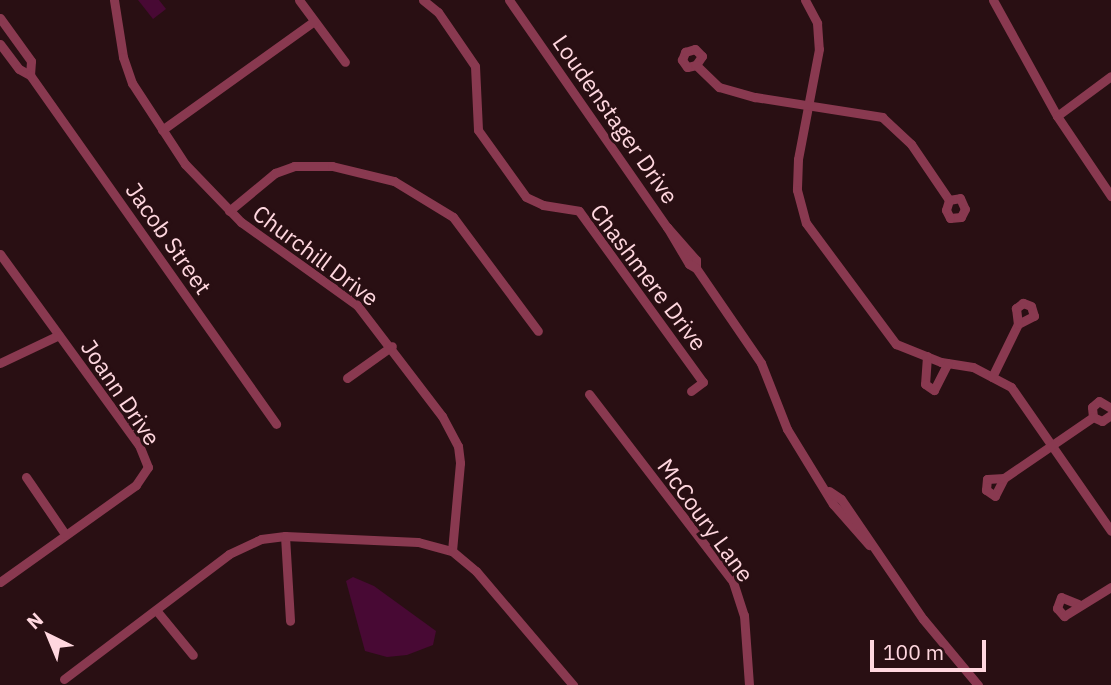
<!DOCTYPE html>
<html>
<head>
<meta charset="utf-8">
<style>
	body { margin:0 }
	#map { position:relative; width:1111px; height:685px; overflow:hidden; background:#290f13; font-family:"IBM Plex Sans",sans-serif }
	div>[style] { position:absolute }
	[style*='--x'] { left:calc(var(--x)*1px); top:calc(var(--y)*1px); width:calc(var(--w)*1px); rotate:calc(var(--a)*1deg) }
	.water>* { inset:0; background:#480934 }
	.minor>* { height:9px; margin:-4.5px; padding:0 4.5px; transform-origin:4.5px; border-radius:4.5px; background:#893950 }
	span { translate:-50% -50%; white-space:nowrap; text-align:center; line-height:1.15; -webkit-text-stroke:6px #290f13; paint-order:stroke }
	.street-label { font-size:23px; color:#ffd7df }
	.north { position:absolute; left:14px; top:601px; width:70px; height:70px; -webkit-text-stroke:5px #290f13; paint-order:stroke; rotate:317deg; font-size:19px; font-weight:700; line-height:28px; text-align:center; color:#ffd7df }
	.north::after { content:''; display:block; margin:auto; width:24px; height:32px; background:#ffd7df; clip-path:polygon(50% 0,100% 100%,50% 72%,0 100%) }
	.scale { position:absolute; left:870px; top:640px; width:116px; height:32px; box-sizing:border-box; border:4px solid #ffd7df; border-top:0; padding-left:9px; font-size:21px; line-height:24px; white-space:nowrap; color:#ffd7df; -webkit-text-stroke:5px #290f13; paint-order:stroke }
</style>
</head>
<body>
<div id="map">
	<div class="water">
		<div style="clip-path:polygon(138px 0,159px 0,166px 9px,153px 19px)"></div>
		<div style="clip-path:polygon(353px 577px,374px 586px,436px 631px,433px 645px,407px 655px,387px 657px,365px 651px,346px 581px)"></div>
	</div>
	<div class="minor">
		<div style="--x:114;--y:0;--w:58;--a:81"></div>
		<div style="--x:123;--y:57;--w:28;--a:71"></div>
		<div style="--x:132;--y:83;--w:97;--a:56.8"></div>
		<div style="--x:185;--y:164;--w:81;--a:46"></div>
		<div style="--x:241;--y:222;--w:143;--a:35.6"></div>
		<div style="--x:357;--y:305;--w:140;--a:52.6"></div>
		<div style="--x:442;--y:416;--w:34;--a:62"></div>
		<div style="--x:458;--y:446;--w:17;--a:83"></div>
		<div style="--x:460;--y:463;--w:88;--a:95.2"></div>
		<div style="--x:299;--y:0;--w:77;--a:53.4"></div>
		<div style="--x:423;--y:0;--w:19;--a:39"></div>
		<div style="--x:438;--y:12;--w:65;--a:55.6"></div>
		<div style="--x:475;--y:66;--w:64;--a:87.3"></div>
		<div style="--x:478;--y:130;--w:82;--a:54.4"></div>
		<div style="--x:526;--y:197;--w:19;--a:25"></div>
		<div style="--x:543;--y:205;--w:36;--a:9"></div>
		<div style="--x:579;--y:211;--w:211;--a:54.1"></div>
		<div style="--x:703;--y:382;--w:15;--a:143"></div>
		<div style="--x:509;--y:0;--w:277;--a:55.2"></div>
		<div style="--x:667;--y:227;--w:44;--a:48.7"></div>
		<div style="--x:696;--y:260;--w:8;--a:90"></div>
		<div style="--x:696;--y:268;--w:115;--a:55.6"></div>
		<div style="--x:761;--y:363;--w:71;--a:68.5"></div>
		<div style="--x:787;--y:429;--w:88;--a:58.5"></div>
		<div style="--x:833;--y:504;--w:55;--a:48.7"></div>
		<div style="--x:805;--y:0;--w:26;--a:62"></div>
		<div style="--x:817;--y:23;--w:26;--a:86"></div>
		<div style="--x:819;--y:49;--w:112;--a:100.8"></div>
		<div style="--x:798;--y:159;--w:31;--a:92"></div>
		<div style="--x:797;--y:190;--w:34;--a:75"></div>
		<div style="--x:806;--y:223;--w:151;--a:53.4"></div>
		<div style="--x:896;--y:344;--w:48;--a:21.8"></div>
		<div style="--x:941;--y:362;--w:32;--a:9"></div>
		<div style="--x:973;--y:367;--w:43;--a:27.8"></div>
		<div style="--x:1011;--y:387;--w:175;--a:55.2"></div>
		<div style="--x:993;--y:0;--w:132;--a:61.1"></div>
		<div style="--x:1057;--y:116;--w:97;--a:56"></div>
		<div style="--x:0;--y:18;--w:53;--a:54.2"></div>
		<div style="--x:31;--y:61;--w:14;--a:94"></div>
		<div style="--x:0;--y:44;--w:31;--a:53"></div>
		<div style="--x:19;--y:69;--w:13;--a:29"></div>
		<div style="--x:30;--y:75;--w:427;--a:54.8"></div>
		<div style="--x:696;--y:65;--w:9;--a:167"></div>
		<div style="--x:687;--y:67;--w:9;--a:-126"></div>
		<div style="--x:682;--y:60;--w:9;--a:-69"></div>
		<div style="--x:685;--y:52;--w:10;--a:-17"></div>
		<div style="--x:695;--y:49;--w:10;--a:45"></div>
		<div style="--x:702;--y:56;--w:11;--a:124"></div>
		<div style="--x:696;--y:65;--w:32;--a:44"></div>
		<div style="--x:719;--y:87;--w:37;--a:16"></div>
		<div style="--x:755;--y:97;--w:129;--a:8.9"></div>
		<div style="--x:882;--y:117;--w:40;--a:43"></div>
		<div style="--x:911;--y:144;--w:68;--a:55.8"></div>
		<div style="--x:949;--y:200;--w:11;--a:-10"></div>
		<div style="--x:960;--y:198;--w:12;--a:66"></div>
		<div style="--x:965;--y:209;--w:9;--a:117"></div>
		<div style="--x:961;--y:217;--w:11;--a:175"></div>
		<div style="--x:950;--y:218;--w:9;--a:-117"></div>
		<div style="--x:946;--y:210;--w:10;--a:-73"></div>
		<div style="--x:1057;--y:116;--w:67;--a:-36.5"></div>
		<div style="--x:162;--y:130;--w:187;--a:-35.6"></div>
		<div style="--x:229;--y:211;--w:60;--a:-39.6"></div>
		<div style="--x:275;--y:173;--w:20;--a:-20"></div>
		<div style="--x:294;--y:166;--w:38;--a:0"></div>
		<div style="--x:332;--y:166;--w:64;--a:13.6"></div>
		<div style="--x:394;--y:181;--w:69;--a:31.4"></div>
		<div style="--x:453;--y:217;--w:142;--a:53.3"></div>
		<div style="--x:667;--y:227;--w:43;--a:59.3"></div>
		<div style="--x:689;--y:264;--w:8;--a:30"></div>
		<div style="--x:0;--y:254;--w:236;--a:54"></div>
		<div style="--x:139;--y:445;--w:24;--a:68"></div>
		<div style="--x:148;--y:467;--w:22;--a:124"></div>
		<div style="--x:136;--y:485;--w:167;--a:144.5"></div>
		<div style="--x:927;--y:356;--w:28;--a:94"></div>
		<div style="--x:925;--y:384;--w:11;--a:34"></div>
		<div style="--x:934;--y:390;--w:30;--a:-63"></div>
		<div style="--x:0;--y:363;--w:65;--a:-25.4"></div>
		<div style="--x:992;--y:377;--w:59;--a:-63.9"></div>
		<div style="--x:1018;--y:324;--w:18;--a:-27"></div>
		<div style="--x:1034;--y:316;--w:10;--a:-107"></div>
		<div style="--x:1031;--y:306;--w:9;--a:-159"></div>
		<div style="--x:1023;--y:303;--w:9;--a:144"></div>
		<div style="--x:1016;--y:308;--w:16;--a:83"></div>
		<div style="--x:347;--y:378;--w:55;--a:-35.4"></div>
		<div style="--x:589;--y:394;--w:237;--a:52.5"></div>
		<div style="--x:733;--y:582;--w:35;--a:72"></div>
		<div style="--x:744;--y:615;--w:70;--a:85.9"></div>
		<div style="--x:1093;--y:417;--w:10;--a:-96"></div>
		<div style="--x:1092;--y:407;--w:9;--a:-41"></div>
		<div style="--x:1099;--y:401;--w:14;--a:30"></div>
		<div style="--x:1093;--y:417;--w:10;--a:24"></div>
		<div style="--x:1102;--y:421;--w:11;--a:-34"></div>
		<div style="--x:26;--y:477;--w:69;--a:55.6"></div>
		<div style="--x:1004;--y:478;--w:20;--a:117"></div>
		<div style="--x:995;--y:496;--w:11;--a:-146"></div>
		<div style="--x:986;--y:490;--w:11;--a:-85"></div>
		<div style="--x:987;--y:479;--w:17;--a:-3"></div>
		<div style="--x:1004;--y:478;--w:108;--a:-34.4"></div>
		<div style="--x:829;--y:491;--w:14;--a:34"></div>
		<div style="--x:841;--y:499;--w:145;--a:55.7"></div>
		<div style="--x:923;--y:619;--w:86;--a:50.2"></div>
		<div style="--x:285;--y:536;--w:85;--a:86.6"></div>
		<div style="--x:1078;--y:604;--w:18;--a:-158"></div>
		<div style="--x:1061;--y:597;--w:12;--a:110"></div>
		<div style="--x:1057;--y:608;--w:11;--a:49"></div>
		<div style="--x:1064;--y:616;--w:55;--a:-31.7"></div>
		<div style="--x:156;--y:610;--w:58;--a:50.6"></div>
		<div style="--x:64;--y:679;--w:207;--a:-37.1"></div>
		<div style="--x:229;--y:554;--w:35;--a:-25"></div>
		<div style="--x:261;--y:539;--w:24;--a:-7"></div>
		<div style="--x:285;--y:536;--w:133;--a:2.6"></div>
		<div style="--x:418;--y:542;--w:35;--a:15"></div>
		<div style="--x:452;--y:551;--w:31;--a:40"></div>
		<div style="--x:476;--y:571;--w:150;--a:49.6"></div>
	</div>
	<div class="street-label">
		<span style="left:616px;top:119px;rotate:55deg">Loudenstager Drive</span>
		<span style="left:169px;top:238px;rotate:55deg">Jacob Street</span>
		<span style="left:316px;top:255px;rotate:37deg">Churchill Drive</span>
		<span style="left:649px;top:277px;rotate:53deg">Chashmere Drive</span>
		<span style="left:121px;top:392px;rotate:56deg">Joann Drive</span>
		<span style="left:706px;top:520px;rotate:54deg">McCoury Lane</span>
	</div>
	<div class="north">N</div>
	<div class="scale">100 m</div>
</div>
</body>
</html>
